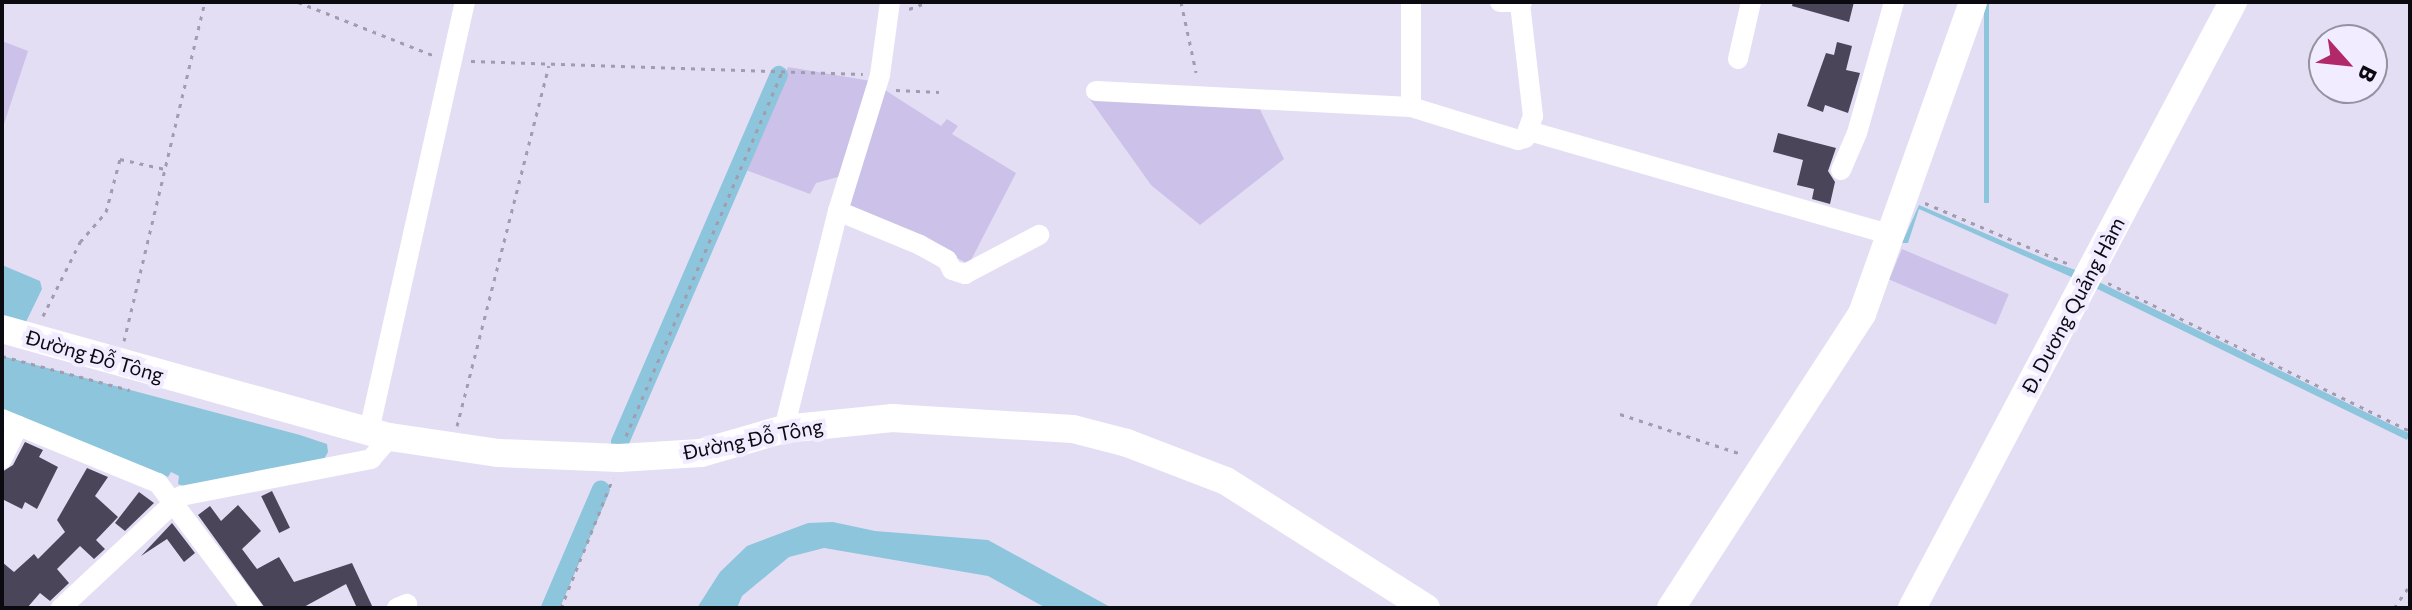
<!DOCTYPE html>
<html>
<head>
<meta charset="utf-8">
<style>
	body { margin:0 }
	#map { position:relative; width:2412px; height:610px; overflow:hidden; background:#e4def5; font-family:Commissioner,sans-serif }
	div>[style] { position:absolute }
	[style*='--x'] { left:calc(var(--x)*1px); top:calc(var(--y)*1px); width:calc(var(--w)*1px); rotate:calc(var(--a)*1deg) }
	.green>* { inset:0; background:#ccc1e8; transform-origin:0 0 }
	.water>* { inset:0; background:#8dc5dc; transform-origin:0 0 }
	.canal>* { height:18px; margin:-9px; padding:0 9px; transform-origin:9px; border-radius:9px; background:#8dc5dc }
	.building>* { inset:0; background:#4b4559; transform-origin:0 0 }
	.path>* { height:3px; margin-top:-1.5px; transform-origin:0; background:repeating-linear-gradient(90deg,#a19cae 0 4px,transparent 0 10px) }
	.street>* { height:20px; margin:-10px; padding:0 10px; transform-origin:10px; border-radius:10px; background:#fff }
	.secondary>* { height:28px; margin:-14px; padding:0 14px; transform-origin:14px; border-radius:14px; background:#fff }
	span { translate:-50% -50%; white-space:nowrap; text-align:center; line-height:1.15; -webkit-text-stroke:8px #f1ecff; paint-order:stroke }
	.street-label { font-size:20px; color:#0c0a11 }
	.frame { position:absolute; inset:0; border:4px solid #0c0a11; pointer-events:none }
	.north { position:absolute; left:2308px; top:24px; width:80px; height:80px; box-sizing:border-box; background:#f1ecff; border:2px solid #9592a0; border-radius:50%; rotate:117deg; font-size:22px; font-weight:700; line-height:32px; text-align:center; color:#0c0a11 }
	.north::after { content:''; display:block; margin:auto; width:28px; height:36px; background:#b22969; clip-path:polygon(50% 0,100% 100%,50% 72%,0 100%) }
</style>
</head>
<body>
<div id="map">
	<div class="green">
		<div style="clip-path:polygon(2px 41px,28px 51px,2px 130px)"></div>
		<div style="clip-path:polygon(788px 67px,871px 81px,941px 126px,947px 119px,958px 126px,952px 134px,1016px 173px,969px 264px,848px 205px,860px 171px,816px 183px,810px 194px,743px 169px)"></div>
		<div style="clip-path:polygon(1252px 93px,1284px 159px,1200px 225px,1151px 185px,1089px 98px)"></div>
		<div style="left:1902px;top:249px;width:116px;height:33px;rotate:23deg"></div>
	</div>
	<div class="water">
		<div style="left:1984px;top:2px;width:5px;height:201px"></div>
		<div style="clip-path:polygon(1919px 205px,2045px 259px,2081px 272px,2078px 280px,1919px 209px,1908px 243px,1902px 243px)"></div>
		<div style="clip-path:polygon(2px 265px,40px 281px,42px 289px,24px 326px,2px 320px)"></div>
		<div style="left:2099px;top:282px;width:346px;height:7px;rotate:26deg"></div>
		<div style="clip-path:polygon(2px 356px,300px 435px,327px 444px,328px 452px,322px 463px,189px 488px,178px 484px,179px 476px,171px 472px,168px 477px,2px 411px)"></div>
		<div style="clip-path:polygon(833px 522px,875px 531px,988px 540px,1112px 608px,1046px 608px,988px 576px,824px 548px,789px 557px,742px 596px,737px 608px,697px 608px,720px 572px,747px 546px,808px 523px)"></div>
	</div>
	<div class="canal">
		<div style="--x:620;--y:442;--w:400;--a:-66.6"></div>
		<div style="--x:550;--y:608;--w:129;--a:-66.8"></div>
	</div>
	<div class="building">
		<div style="clip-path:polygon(1793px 2px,1854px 2px,1849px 22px,1792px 6px)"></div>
		<div style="clip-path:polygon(1837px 42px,1852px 46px,1846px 70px,1860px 73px,1848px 113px,1825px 105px,1823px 112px,1807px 106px,1826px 53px,1834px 55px)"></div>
		<div style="clip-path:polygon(1778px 133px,1836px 148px,1828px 171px,1835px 182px,1830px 204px,1812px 199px,1814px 189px,1797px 185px,1803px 160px,1773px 152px)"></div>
		<div style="clip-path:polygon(25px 442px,43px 450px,39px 457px,58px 467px,37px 509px,25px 502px,22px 509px,2px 499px,2px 472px,13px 465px)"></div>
		<div style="clip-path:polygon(87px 468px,108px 477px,95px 496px,118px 517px,96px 540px,105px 549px,94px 559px,80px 546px,57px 569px,69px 583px,50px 601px,40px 593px,27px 608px,2px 608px,2px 562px,14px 572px,34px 554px,38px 559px,65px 532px,57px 520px)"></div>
		<div style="left:272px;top:491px;width:41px;height:12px;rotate:64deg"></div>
		<div style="clip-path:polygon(139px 492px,154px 503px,125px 531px,115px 523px)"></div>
		<div style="clip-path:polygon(238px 505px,261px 531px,242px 549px,257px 569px,279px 557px,294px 582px,352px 563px,373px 608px,357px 608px,346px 584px,302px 608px,265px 608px,198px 515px,210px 506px,221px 521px)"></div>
		<div style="clip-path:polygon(172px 523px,195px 553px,184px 562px,167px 539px,141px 556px)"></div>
	</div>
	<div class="path">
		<div style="--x:298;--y:2;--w:147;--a:21.5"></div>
		<div style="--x:1181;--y:2;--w:72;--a:77.9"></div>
		<div style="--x:909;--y:9;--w:20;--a:-20"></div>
		<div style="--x:471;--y:61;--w:392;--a:1.9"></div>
		<div style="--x:896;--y:90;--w:43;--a:2.7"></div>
		<div style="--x:1925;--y:203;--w:156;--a:23"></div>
		<div style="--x:2108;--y:283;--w:336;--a:26.1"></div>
		<div style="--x:43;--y:316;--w:83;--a:-63.4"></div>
		<div style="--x:80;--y:242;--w:40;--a:-49"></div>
		<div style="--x:106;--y:212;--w:55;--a:-75.2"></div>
		<div style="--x:120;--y:159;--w:46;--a:12.5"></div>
		<div style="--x:124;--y:341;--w:349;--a:-76.6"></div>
		<div style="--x:2;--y:356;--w:132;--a:14.9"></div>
		<div style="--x:1620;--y:414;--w:128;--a:18.2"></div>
		<div style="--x:457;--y:426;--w:372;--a:-75.7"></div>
		<div style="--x:626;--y:436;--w:398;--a:-66.8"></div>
		<div style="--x:561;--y:608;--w:140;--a:-68.2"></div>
		<div style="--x:2394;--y:608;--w:28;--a:-55"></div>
	</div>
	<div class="street">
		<div style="--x:1411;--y:2;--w:105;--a:90"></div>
		<div style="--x:1500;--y:2;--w:22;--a:0"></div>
		<div style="--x:1738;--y:59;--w:58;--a:-77.2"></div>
		<div style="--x:1096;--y:91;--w:315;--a:2.9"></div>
		<div style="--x:1411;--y:107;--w:112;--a:17.1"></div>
		<div style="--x:1518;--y:140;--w:7;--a:-16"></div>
		<div style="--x:1525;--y:138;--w:23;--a:-70"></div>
		<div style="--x:1533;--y:116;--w:114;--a:-96.6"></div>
		<div style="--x:1529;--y:131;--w:377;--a:16"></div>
		<div style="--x:1841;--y:170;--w:40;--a:-66.6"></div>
		<div style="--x:1857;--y:133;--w:136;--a:-74.2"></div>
		<div style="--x:838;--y:211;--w:89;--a:22.5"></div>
		<div style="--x:920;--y:245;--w:31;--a:29"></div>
		<div style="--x:947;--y:260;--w:11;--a:63"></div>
		<div style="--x:952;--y:270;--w:14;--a:17"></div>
		<div style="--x:965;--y:274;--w:84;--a:-27.8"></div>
		<div style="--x:2;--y:419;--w:169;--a:22.3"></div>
		<div style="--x:158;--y:483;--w:156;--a:53.1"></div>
		<div style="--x:784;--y:429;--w:225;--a:-76.1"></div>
		<div style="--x:838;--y:211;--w:142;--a:-72.8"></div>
		<div style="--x:880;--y:75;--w:74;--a:-82.2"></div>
		<div style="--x:369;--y:431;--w:440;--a:-77.4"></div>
		<div style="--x:2;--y:459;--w:37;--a:-64"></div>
		<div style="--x:61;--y:608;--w:164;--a:-43"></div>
		<div style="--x:181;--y:496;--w:194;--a:-11"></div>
		<div style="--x:371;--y:459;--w:29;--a:-49"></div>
		<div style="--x:397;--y:608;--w:11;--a:-22"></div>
	</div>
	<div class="secondary">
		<div style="--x:2;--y:329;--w:403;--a:15.6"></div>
		<div style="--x:390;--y:437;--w:110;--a:8.4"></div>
		<div style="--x:499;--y:453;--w:120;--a:2.4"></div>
		<div style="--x:619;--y:458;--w:82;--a:-3.5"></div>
		<div style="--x:701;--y:453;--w:86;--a:-16.1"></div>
		<div style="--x:784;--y:429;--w:109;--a:-5.8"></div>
		<div style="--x:892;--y:418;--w:181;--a:3.5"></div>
		<div style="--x:1073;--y:429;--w:56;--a:14.5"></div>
		<div style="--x:1127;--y:443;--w:106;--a:21"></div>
		<div style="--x:1226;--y:481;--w:237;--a:32.4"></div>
		<div style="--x:1671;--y:608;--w:351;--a:-57"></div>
		<div style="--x:1862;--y:314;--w:331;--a:-70.4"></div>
		<div style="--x:1912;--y:608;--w:686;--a:-62.09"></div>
	</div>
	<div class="street-label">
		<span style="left:2073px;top:305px;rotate:-62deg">Đ. Dương Quảng Hàm</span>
		<span style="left:95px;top:356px;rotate:16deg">Đường Đỗ Tông</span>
		<span style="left:753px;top:439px;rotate:-11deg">Đường Đỗ Tông</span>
	</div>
	<div class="frame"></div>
	<div class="north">B</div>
</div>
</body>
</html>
